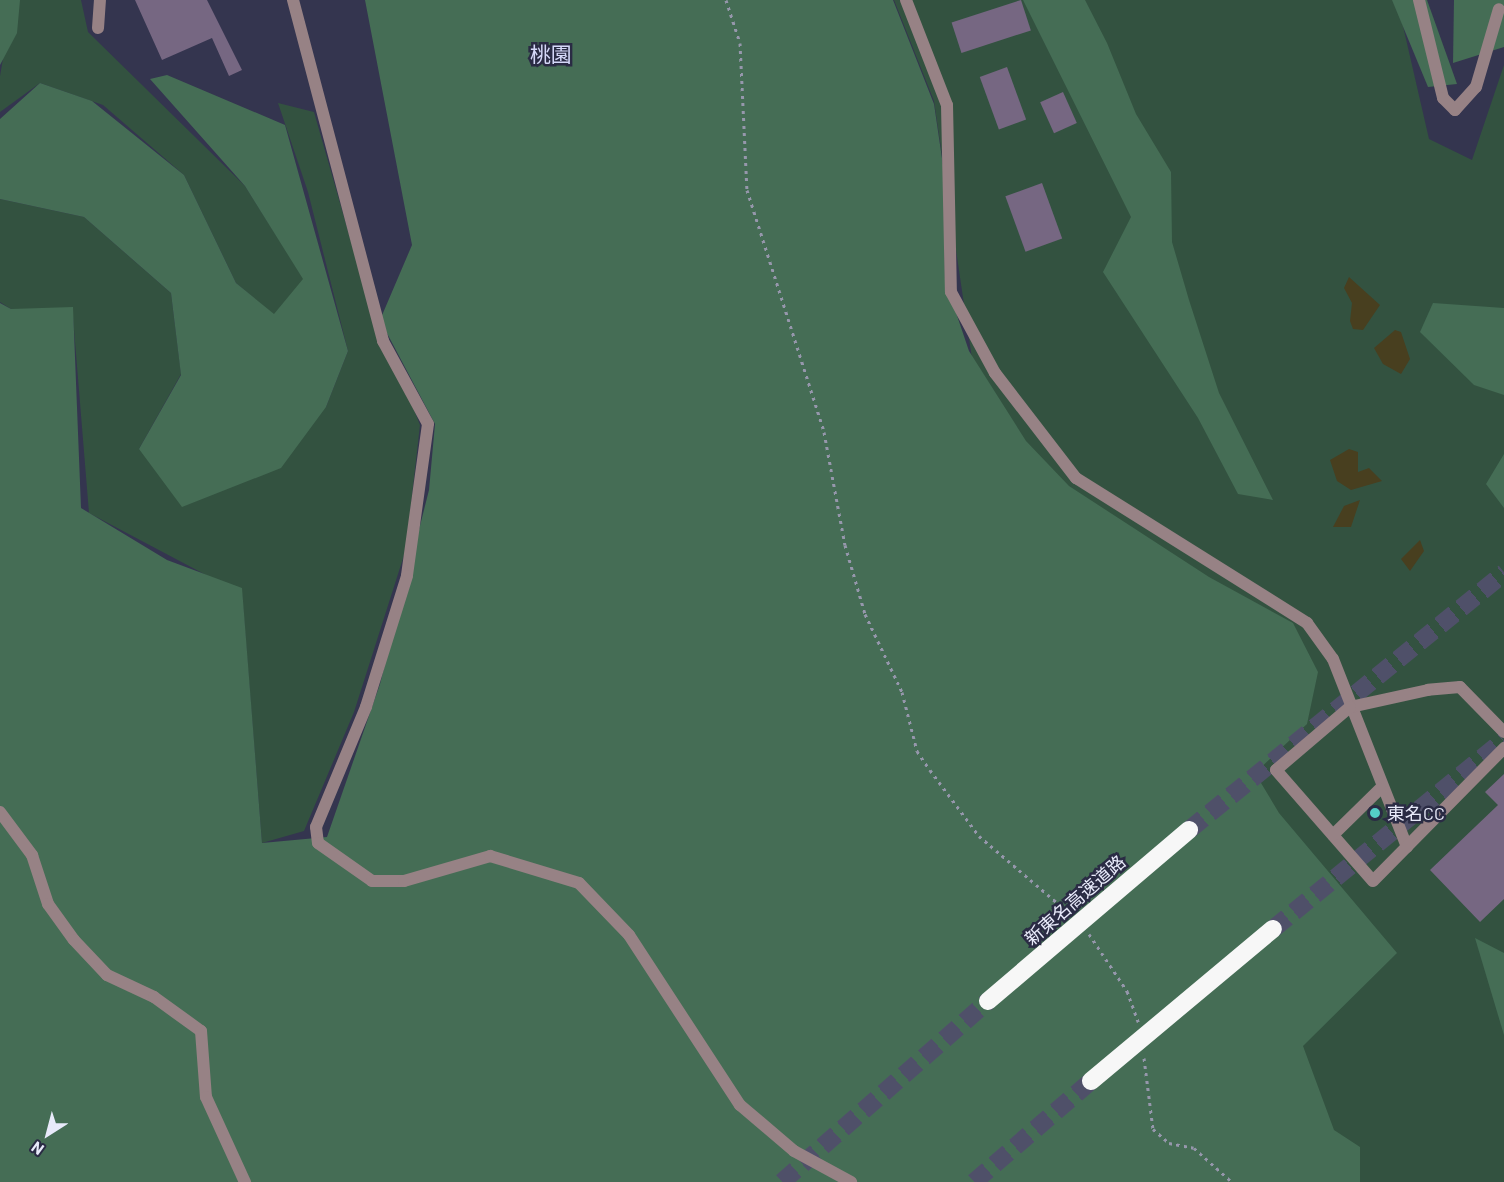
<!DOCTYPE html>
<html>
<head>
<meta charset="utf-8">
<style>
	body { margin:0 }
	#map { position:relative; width:1504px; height:1182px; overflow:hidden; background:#34354f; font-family:Barlow,"Noto Sans JP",sans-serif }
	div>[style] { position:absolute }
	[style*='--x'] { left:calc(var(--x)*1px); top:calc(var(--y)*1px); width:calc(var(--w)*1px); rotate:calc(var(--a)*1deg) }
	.green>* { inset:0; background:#335240 }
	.forest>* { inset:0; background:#456d55 }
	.sand>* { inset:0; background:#483f1f }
	.building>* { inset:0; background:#766782; transform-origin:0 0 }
	.highway-tunnel>* { height:18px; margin-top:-9px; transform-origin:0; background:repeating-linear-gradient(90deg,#4f5069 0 18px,transparent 0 27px) }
	.path>* { height:3px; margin-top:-1.5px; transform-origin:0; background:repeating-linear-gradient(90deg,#9697ac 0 3px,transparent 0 7.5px) }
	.street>* { height:12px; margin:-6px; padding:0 6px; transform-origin:6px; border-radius:6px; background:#978285 }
	.highway-bridge>* { height:18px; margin:-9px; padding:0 9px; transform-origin:9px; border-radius:9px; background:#f7f7f7 }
	.dots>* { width:16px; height:16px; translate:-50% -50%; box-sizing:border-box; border:3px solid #2a2b44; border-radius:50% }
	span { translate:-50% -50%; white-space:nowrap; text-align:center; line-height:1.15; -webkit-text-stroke:5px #2a2b44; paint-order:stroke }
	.poi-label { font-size:18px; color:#e8eafa }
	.left { translate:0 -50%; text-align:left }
	.street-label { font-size:18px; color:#e8eafa }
	.quarter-label { font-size:21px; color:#d5d8f8 }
	.north { position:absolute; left:18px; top:1104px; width:60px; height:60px; -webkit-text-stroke:4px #2a2b44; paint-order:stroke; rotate:216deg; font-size:16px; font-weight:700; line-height:24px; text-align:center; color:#e8eafa }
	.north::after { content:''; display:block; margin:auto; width:21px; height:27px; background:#e8eafa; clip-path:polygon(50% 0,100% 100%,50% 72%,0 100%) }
</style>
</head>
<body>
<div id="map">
	<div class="green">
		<div style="clip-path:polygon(13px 0,81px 0,88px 32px,245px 186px,304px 279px,274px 315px,236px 283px,184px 175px,103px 105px,40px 83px,0 112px,0 76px)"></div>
		<div style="clip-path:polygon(894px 0,1397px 0,1429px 139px,1472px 160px,1504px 65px,1504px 1182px,1346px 1182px,974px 372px,934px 101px)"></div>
		<div style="clip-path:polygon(278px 103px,314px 112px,358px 266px,420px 425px,406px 549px,354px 712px,304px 831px,262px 843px,242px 594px,89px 513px,73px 317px,11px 309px,0 302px,0 199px,84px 217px,171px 293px,181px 374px,139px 449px,326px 407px,348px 351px,308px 192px)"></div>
	</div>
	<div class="forest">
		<div style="clip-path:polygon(0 0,20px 0,17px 33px,0 65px)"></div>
		<div style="clip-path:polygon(365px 0,893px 0,934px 104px,944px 172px,945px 280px,969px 351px,1026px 441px,1069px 486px,1209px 577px,1293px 623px,1318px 672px,1307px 724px,1255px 773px,1279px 813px,1397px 953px,1303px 1046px,1334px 1130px,1360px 1147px,1360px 1182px,0 1182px,0 303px,11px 309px,73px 307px,81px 508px,167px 560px,242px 588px,262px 843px,327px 837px,380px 684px,429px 490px,435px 424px,380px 320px,412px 245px)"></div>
		<div style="clip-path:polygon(1023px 0,1085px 0,1107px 43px,1136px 114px,1171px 172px,1172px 242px,1189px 300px,1219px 393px,1273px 500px,1238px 494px,1198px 418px,1103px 272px,1131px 217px)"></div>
		<div style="clip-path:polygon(1392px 0,1427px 0,1457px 84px,1428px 87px)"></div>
		<div style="clip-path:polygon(1454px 0,1504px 0,1504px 47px,1453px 63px)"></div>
		<div style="clip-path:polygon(167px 75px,285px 125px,348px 351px,326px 407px,281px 468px,182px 507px,139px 449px,181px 375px,171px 293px,84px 217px,0 199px,0 119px,40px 83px,92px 101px,184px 175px,236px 283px,274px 314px,303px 279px,245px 186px,150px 79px)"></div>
		<div style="clip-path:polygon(1433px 303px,1504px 308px,1504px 395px,1474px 385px,1420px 332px)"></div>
		<div style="clip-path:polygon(1504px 454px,1504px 508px,1486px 484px)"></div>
		<div style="clip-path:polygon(1475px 938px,1504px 953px,1504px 1035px)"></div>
	</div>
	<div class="sand">
		<div style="clip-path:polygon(1349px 277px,1380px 305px,1363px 330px,1353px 329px,1350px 321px,1352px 303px,1344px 288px)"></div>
		<div style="clip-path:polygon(1395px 330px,1401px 332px,1410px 359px,1401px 374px,1383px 364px,1374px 348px)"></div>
		<div style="clip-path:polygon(1349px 449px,1358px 452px,1358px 472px,1369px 468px,1382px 481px,1351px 490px,1337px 481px,1330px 460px)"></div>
		<div style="clip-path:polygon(1360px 500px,1351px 527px,1333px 527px,1344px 506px)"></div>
		<div style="clip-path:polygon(1420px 540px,1424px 551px,1410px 571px,1401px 559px)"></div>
	</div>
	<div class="building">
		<div style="clip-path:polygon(135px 0,207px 0,242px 70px,229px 76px,212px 38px,162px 60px)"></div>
		<div style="left:1021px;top:0;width:32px;height:73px;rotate:72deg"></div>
		<div style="left:1007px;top:67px;width:56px;height:29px;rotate:70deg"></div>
		<div style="left:1063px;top:92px;width:34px;height:25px;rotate:66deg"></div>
		<div style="left:1042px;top:183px;width:59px;height:39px;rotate:70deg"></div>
		<div style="clip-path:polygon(1504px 774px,1504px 899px,1480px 922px,1430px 870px,1498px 805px,1485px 792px)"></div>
	</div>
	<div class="highway-tunnel">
		<div style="--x:1189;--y:830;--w:407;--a:-39.2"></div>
		<div style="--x:1273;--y:929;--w:298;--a:-39.3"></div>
		<div style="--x:782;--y:1182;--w:274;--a:-41.3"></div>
		<div style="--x:974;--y:1182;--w:155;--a:-40.8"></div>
	</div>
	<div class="path">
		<div style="--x:726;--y:0;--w:45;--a:72"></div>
		<div style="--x:740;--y:43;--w:147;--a:87.3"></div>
		<div style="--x:747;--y:190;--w:254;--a:72.3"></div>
		<div style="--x:824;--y:432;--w:115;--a:79.5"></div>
		<div style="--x:845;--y:545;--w:72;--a:73.8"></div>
		<div style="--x:865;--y:614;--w:86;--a:64.6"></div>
		<div style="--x:902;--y:692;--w:61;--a:75.7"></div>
		<div style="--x:917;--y:751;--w:23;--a:56"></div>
		<div style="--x:930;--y:770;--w:82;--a:53.4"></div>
		<div style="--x:979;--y:836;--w:117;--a:40.5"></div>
		<div style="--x:1089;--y:934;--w:69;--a:56.3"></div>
		<div style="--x:1127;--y:991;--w:33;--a:70"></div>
		<div style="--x:1144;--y:1058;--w:72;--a:82.8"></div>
		<div style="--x:1153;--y:1129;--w:21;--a:41"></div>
		<div style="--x:1169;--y:1143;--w:25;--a:11"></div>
		<div style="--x:1194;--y:1148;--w:51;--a:41.8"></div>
	</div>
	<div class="street">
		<div style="--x:293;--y:0;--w:353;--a:75.2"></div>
		<div style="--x:383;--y:341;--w:94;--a:61.5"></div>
		<div style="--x:428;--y:424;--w:153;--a:97.9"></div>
		<div style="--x:407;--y:576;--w:137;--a:107.4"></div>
		<div style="--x:366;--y:707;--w:130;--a:112.6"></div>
		<div style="--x:316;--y:827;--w:16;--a:83"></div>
		<div style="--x:318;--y:843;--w:66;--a:35.1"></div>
		<div style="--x:372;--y:881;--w:32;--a:0"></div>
		<div style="--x:404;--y:881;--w:90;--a:-16.2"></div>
		<div style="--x:490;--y:856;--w:93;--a:16.9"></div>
		<div style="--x:579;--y:883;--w:72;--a:46.1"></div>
		<div style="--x:629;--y:935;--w:203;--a:56.9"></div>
		<div style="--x:740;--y:1105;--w:71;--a:40.4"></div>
		<div style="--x:794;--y:1151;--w:65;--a:28.5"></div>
		<div style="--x:906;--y:0;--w:113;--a:68.7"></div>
		<div style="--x:947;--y:105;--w:187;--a:88.8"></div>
		<div style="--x:951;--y:292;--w:92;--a:61.5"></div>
		<div style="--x:995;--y:373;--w:133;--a:52.4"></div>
		<div style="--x:1076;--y:478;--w:273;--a:32.1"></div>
		<div style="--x:1307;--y:623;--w:44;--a:54.2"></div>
		<div style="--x:1333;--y:659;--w:202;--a:68.5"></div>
		<div style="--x:1419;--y:0;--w:101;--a:76.2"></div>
		<div style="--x:1443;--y:98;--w:17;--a:45"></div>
		<div style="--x:1455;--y:110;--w:31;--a:-48"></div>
		<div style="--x:1476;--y:87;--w:81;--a:-73.6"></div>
		<div style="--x:98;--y:28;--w:28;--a:-86"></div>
		<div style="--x:1504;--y:732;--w:63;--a:-134.4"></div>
		<div style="--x:1460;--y:687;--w:32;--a:175"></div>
		<div style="--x:1428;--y:690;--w:80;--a:167.7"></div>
		<div style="--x:1350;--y:707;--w:97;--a:139.6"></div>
		<div style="--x:1276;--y:770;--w:147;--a:48.9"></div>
		<div style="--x:1373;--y:881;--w:187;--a:-45.4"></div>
		<div style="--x:0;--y:812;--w:54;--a:53.3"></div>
		<div style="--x:32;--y:855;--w:52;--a:71.9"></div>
		<div style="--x:48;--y:904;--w:44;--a:54.2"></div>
		<div style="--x:74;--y:940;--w:48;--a:46.7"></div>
		<div style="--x:107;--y:975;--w:52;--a:25.1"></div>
		<div style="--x:154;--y:997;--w:58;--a:35.9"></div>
		<div style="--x:201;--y:1031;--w:66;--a:85.7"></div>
		<div style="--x:206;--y:1097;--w:94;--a:65.4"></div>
		<div style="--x:1333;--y:835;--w:66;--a:-44.4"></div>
	</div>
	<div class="highway-bridge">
		<div style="--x:988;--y:1001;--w:264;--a:-40.4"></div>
		<div style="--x:1091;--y:1081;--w:237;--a:-39.9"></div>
	</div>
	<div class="dots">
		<div style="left:1375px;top:813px;background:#54cdc7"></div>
	</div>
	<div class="poi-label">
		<span class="left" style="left:1387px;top:813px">東名CC</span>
	</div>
	<div class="street-label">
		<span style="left:1075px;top:900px;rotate:-41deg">新東名高速道路</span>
	</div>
	<div class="quarter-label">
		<span style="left:551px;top:54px">桃園</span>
	</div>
	<div class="north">N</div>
</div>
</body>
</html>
